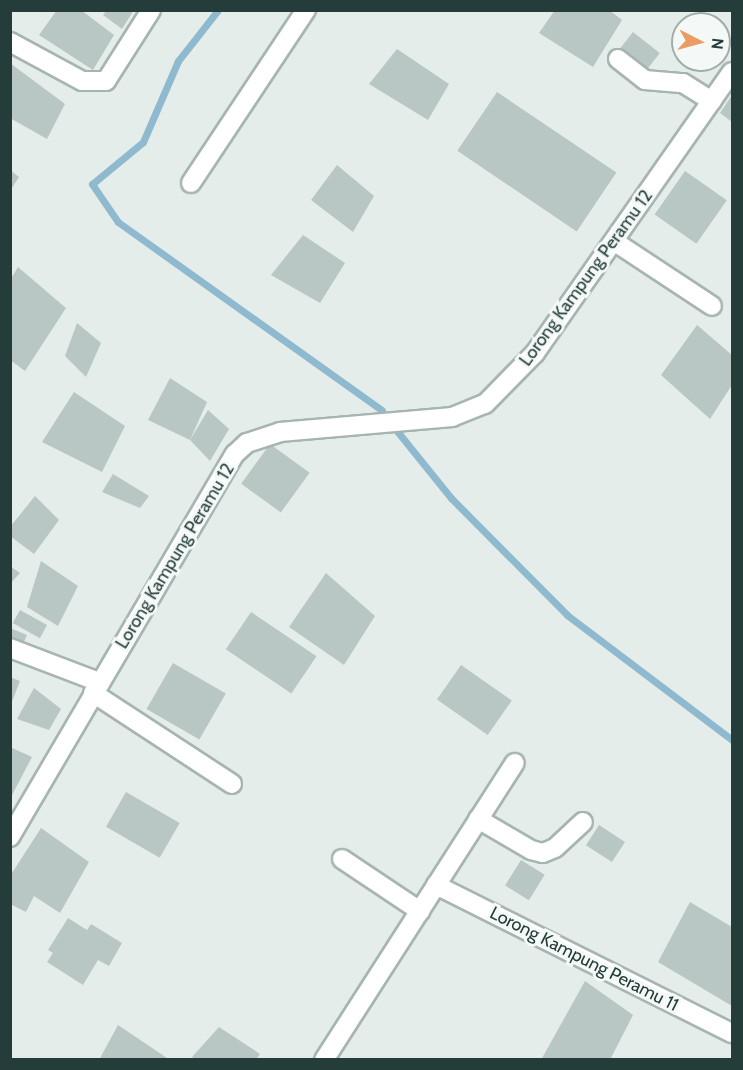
<!DOCTYPE html>
<html>
<head>
<meta charset="utf-8">
<style>
	body { margin:0 }
	#map { position:relative; width:743px; height:1070px; overflow:hidden; background:#e4edea; font-family:Cabin,sans-serif }
	div>[style] { position:absolute }
	[style*='--x'] { left:calc(var(--x)*1px); top:calc(var(--y)*1px); width:calc(var(--w)*1px); rotate:calc(var(--a)*1deg) }
	.stream>* { height:7px; margin:-3.5px; padding:0 3.5px; transform-origin:3.5px; border-radius:3.5px; background:#8fb9cf }
	.building>* { inset:0; background:#b9c7c4; transform-origin:0 0 }
	.roads { filter:drop-shadow(2px 0 #a7b5b2) drop-shadow(-2px 0 #a7b5b2) drop-shadow(0 2px #a7b5b2) drop-shadow(0 -2px #a7b5b2) }
	.street>* { height:18px; margin:-9px; padding:0 9px; transform-origin:9px; border-radius:9px; background:#fff }
	span { translate:-50% -50%; white-space:nowrap; text-align:center; line-height:1.15; -webkit-text-stroke:6px #f4f9f7; paint-order:stroke }
	.street-label { font-size:18px; color:#243d3b }
	.frame { position:absolute; inset:0; border:12px solid #243d3b; pointer-events:none }
	.north { position:absolute; left:671px; top:12px; width:60px; height:60px; box-sizing:border-box; background:#f4f9f7; border:2px solid #a1aeac; border-radius:50%; rotate:96deg; font-size:16px; font-weight:700; line-height:24px; text-align:center; color:#243d3b }
	.north::after { content:''; display:block; margin:auto; width:21px; height:27px; background:#eb9c63; clip-path:polygon(50% 0,100% 100%,50% 72%,0 100%) }
</style>
</head>
<body>
<div id="map">
	<div class="stream">
		<div style="--x:218;--y:10;--w:65;--a:128.1"></div>
		<div style="--x:178;--y:61;--w:88;--a:113.4"></div>
		<div style="--x:143;--y:142;--w:66;--a:140.5"></div>
		<div style="--x:92;--y:184;--w:46;--a:55.6"></div>
		<div style="--x:118;--y:222;--w:324;--a:35.5"></div>
		<div style="--x:397;--y:431;--w:86;--a:51.1"></div>
		<div style="--x:451;--y:498;--w:165;--a:45.2"></div>
		<div style="--x:567;--y:615;--w:207;--a:37.1"></div>
	</div>
	<div class="building">
		<div style="clip-path:polygon(57px 10px,81px 10px,114px 35px,93px 70px,39px 35px)"></div>
		<div style="clip-path:polygon(107px 10px,134px 10px,122px 29px,103px 15px)"></div>
		<div style="clip-path:polygon(555px 10px,609px 10px,622px 20px,593px 67px,539px 33px)"></div>
		<div style="left:633px;top:32px;width:34px;height:25px;rotate:38deg"></div>
		<div style="clip-path:polygon(397px 49px,449px 84px,428px 120px,369px 84px)"></div>
		<div style="clip-path:polygon(10px 63px,65px 104px,47px 139px,10px 118px)"></div>
		<div style="left:497px;top:92px;width:144px;height:71px;rotate:34deg"></div>
		<div style="clip-path:polygon(732px 95px,732px 122px,720px 113px)"></div>
		<div style="clip-path:polygon(337px 165px,374px 196px,353px 232px,311px 200px)"></div>
		<div style="clip-path:polygon(10px 170px,19px 177px,10px 191px)"></div>
		<div style="left:685px;top:171px;width:51px;height:53px;rotate:35deg"></div>
		<div style="clip-path:polygon(303px 235px,345px 263px,320px 303px,271px 275px)"></div>
		<div style="clip-path:polygon(18px 267px,66px 308px,25px 371px,10px 360px,10px 280px)"></div>
		<div style="clip-path:polygon(77px 323px,101px 343px,86px 377px,65px 356px)"></div>
		<div style="clip-path:polygon(697px 325px,732px 355px,732px 385px,710px 419px,661px 375px)"></div>
		<div style="clip-path:polygon(170px 378px,207px 402px,190px 440px,148px 420px)"></div>
		<div style="clip-path:polygon(74px 392px,125px 426px,102px 472px,42px 442px)"></div>
		<div style="clip-path:polygon(208px 410px,229px 429px,210px 461px,190px 440px)"></div>
		<div style="left:270px;top:444px;width:49px;height:49px;rotate:36deg"></div>
		<div style="clip-path:polygon(113px 474px,149px 496px,140px 508px,102px 492px)"></div>
		<div style="clip-path:polygon(35px 496px,59px 520px,34px 554px,10px 536px,10px 527px)"></div>
		<div style="clip-path:polygon(41px 561px,78px 586px,58px 626px,27px 607px)"></div>
		<div style="clip-path:polygon(10px 566px,20px 573px,10px 584px)"></div>
		<div style="clip-path:polygon(326px 573px,375px 616px,344px 665px,289px 627px)"></div>
		<div style="left:20px;top:610px;width:31px;height:15px;rotate:29deg"></div>
		<div style="left:251px;top:612px;width:79px;height:45px;rotate:34deg"></div>
		<div style="clip-path:polygon(10px 628px,27px 635px,22px 646px,10px 640px)"></div>
		<div style="left:173px;top:663px;width:61px;height:53px;rotate:30deg"></div>
		<div style="left:461px;top:665px;width:62px;height:42px;rotate:35deg"></div>
		<div style="clip-path:polygon(10px 677px,20px 681px,11px 704px,10px 704px)"></div>
		<div style="clip-path:polygon(34px 688px,61px 709px,49px 730px,17px 719px)"></div>
		<div style="clip-path:polygon(10px 747px,32px 757px,10px 799px)"></div>
		<div style="left:126px;top:792px;width:62px;height:40px;rotate:30deg"></div>
		<div style="left:599px;top:825px;width:31px;height:24px;rotate:33deg"></div>
		<div style="clip-path:polygon(41px 828px,89px 862px,60px 913px,34px 896px,26px 912px,10px 904px,10px 876px)"></div>
		<div style="left:521px;top:860px;width:28px;height:30px;rotate:32deg"></div>
		<div style="clip-path:polygon(690px 902px,732px 927px,732px 1006px,658px 962px)"></div>
		<div style="clip-path:polygon(68px 918px,87px 930px,91px 924px,122px 943px,109px 966px,98px 960px,83px 985px,47px 962px,53px 953px,48px 950px)"></div>
		<div style="clip-path:polygon(585px 981px,633px 1015px,610px 1060px,541px 1060px)"></div>
		<div style="clip-path:polygon(118px 1025px,170px 1060px,99px 1060px)"></div>
		<div style="clip-path:polygon(219px 1027px,260px 1054px,256px 1060px,196px 1060px,192px 1057px)"></div>
	</div>
	<div class="roads">
		<div class="street">
			<div style="--x:10;--y:42;--w:82;--a:28.4"></div>
			<div style="--x:82;--y:81;--w:24;--a:0"></div>
			<div style="--x:106;--y:81;--w:84;--a:-57.6"></div>
			<div style="--x:618;--y:59;--w:34;--a:38"></div>
			<div style="--x:645;--y:80;--w:38;--a:5"></div>
			<div style="--x:683;--y:83;--w:34;--a:32"></div>
			<div style="--x:191;--y:183;--w:208;--a:-56.4"></div>
			<div style="--x:615;--y:242;--w:116;--a:33.4"></div>
			<div style="--x:10;--y:648;--w:95;--a:20.9"></div>
			<div style="--x:93;--y:693;--w:166;--a:33.2"></div>
			<div style="--x:478;--y:819;--w:61;--a:30.3"></div>
			<div style="--x:531;--y:850;--w:12;--a:14"></div>
			<div style="--x:543;--y:853;--w:13;--a:-23"></div>
			<div style="--x:555;--y:848;--w:38;--a:-43"></div>
			<div style="--x:10;--y:837;--w:444;--a:-59.6"></div>
			<div style="--x:235;--y:454;--w:16;--a:-43"></div>
			<div style="--x:247;--y:443;--w:35;--a:-18"></div>
			<div style="--x:280;--y:432;--w:173;--a:-5"></div>
			<div style="--x:452;--y:417;--w:35;--a:-22"></div>
			<div style="--x:485;--y:404;--w:71;--a:-45.6"></div>
			<div style="--x:535;--y:353;--w:343;--a:-55"></div>
			<div style="--x:342;--y:859;--w:94;--a:33.7"></div>
			<div style="--x:436;--y:885;--w:331;--a:26.6"></div>
			<div style="--x:324;--y:1060;--w:353;--a:-57.3"></div>
		</div>
	</div>
	<div class="street-label">
		<span style="left:586px;top:278px;rotate:-54deg">Lorong Kampung Peramu 12</span>
		<span style="left:175px;top:556px;rotate:-59deg">Lorong Kampung Peramu 12</span>
		<span style="left:584px;top:959px;rotate:27deg">Lorong Kampung Peramu 11</span>
	</div>
	<div class="frame"></div>
	<div class="north">N</div>
</div>
</body>
</html>
